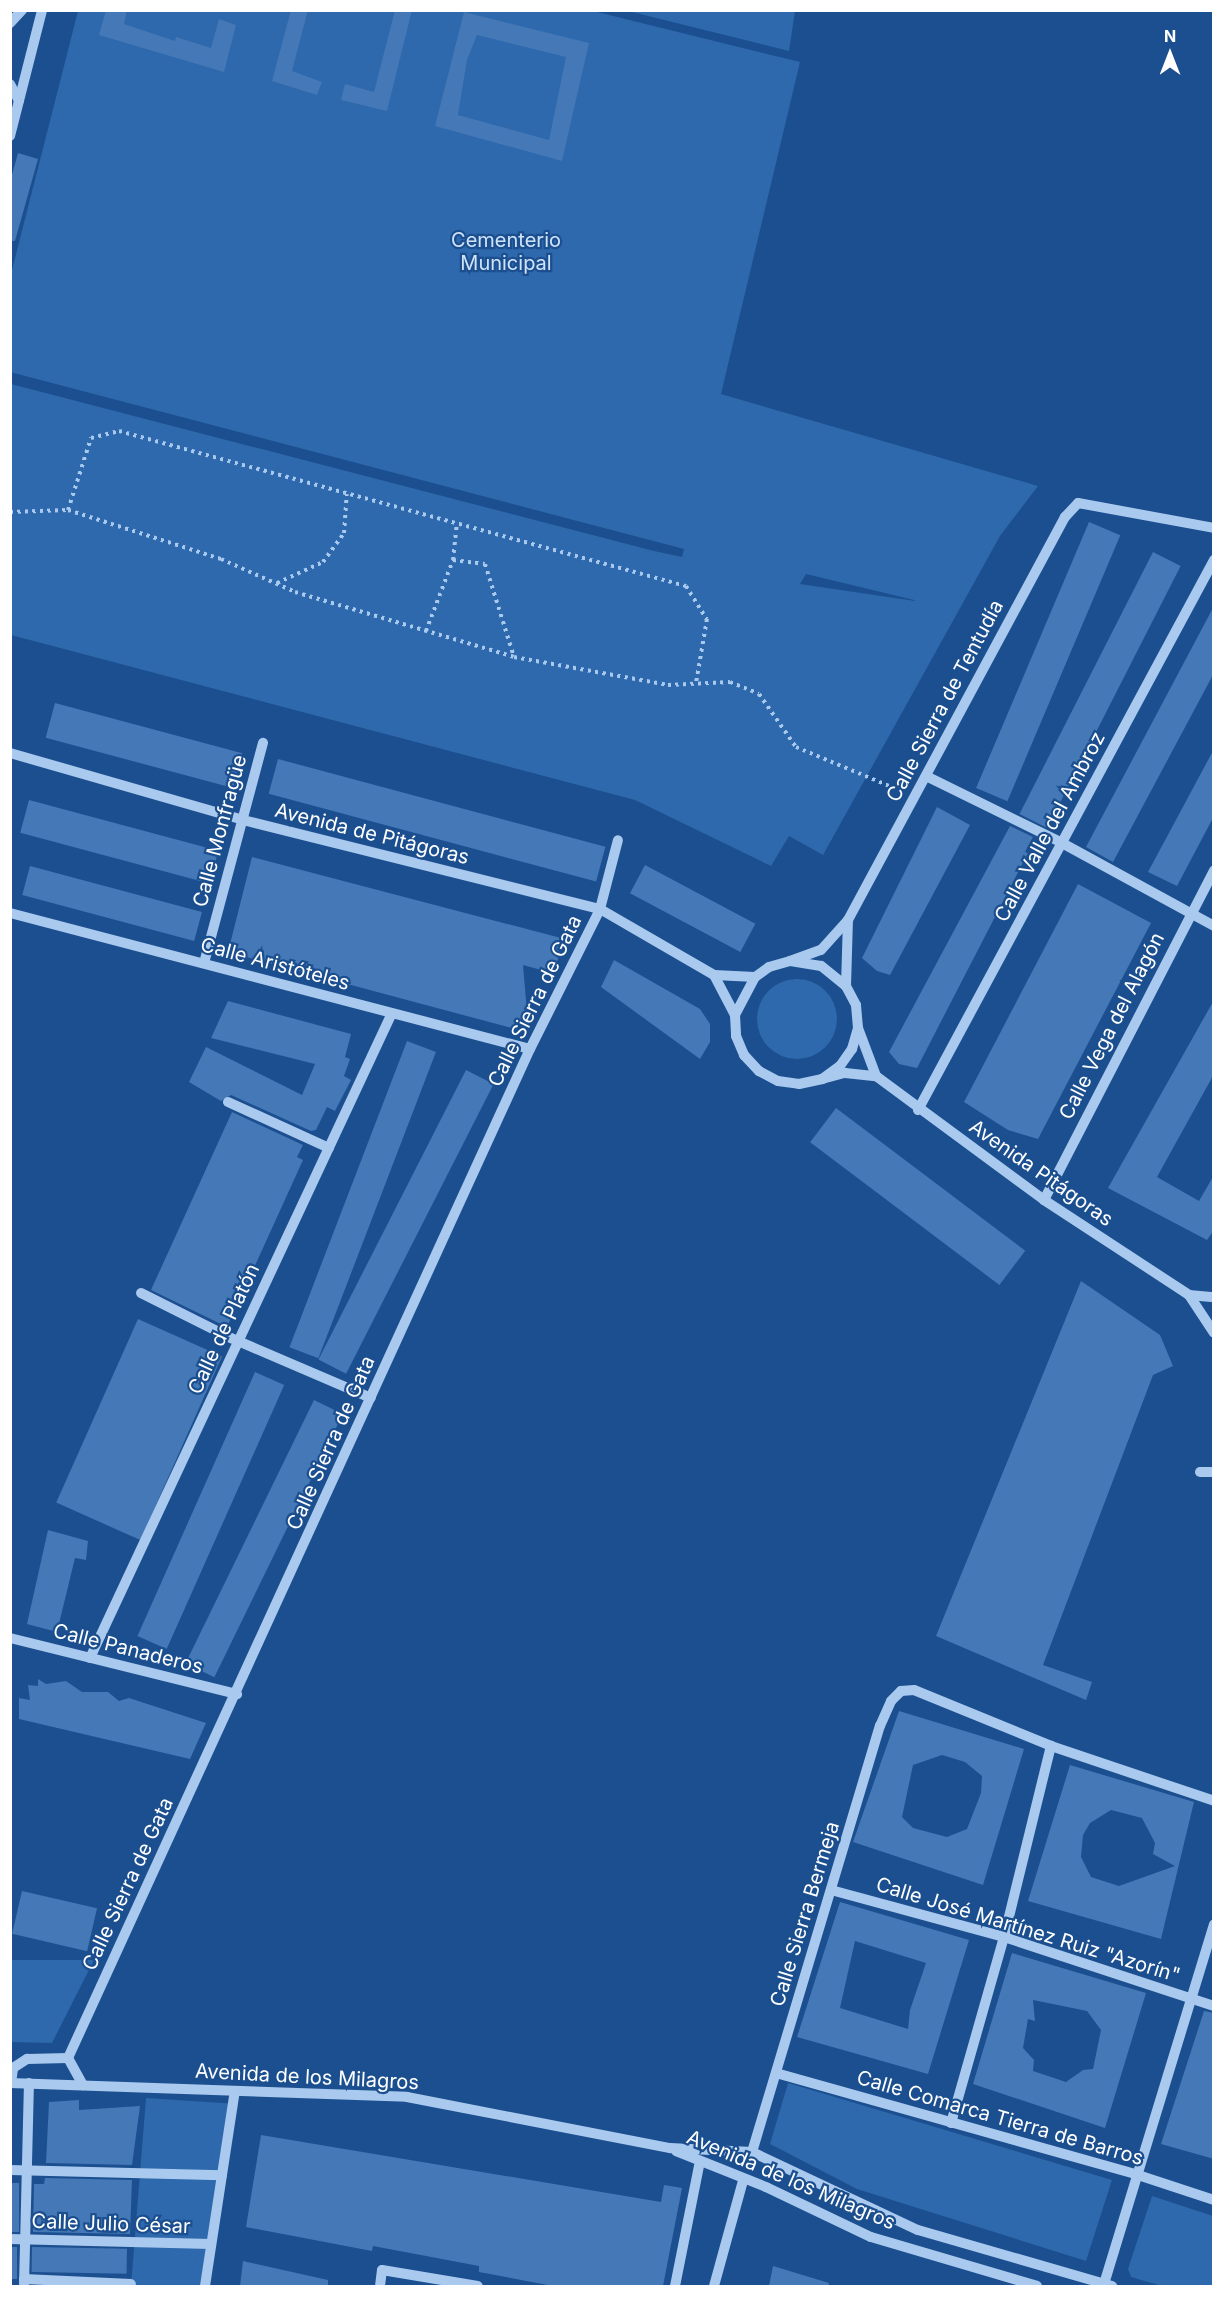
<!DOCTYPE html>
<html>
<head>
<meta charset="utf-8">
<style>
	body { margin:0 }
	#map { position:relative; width:1224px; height:2297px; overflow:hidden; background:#1b4f8f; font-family:Inter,sans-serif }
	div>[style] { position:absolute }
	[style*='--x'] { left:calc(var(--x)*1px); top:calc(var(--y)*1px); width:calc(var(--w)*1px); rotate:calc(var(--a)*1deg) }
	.green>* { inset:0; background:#2e69ad }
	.round { border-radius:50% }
	.building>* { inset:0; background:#4478b7; transform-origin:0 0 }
	.path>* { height:4px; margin-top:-2px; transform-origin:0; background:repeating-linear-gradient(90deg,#a9c9ee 0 3px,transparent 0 7.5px) }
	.minor>* { height:10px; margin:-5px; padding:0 5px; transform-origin:5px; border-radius:5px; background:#a9c9ee }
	span { translate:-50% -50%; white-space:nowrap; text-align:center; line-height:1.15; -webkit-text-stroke:4.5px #1b4f8f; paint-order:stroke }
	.park-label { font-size:20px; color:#cfe3fa }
	.street-label { font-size:20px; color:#fff }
	.frame { position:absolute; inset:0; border:12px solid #fff; pointer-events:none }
	.north { position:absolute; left:1140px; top:24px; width:60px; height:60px; -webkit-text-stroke:4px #1b4f8f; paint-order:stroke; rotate:0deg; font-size:16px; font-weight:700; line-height:24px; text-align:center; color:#fff }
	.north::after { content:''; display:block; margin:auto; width:21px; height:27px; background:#fff; clip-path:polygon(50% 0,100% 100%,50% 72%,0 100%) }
</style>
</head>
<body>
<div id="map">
	<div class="green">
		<div style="clip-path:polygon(evenodd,78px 11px,593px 11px,800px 62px,721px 394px,1038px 486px,1000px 536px,823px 855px,789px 836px,771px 866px,635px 800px,11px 635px,11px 384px,654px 551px,682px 557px,684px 549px,10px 372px,11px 274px,78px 11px,806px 574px,914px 600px,915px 601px,800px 584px,806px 574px)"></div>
		<div style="clip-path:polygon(628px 11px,795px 11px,789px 51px)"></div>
		<div class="round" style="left:757px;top:979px;width:80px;height:80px"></div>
		<div style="clip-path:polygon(11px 1960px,94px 1960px,52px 2043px,11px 2042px)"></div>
		<div style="clip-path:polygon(788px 2083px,1112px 2180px,1086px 2261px,857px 2189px,770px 2144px)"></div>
		<div style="clip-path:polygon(146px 2098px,238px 2104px,206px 2286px,131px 2286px)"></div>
		<div style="clip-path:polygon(1152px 2196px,1213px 2216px,1213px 2286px,1162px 2286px,1131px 2277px,1128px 2269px)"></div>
	</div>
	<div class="building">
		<div style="clip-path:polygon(106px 10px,127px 10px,124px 24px,175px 41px,176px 37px,211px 48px,219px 19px,236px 25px,224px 72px,99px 35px)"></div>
		<div style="clip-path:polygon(291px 10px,308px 10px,292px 71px,322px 82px,317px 95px,272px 81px)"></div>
		<div style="clip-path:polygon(395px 10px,412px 10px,387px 111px,341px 100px,345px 84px,374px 92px)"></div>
		<div style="clip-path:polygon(evenodd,464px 12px,589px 43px,562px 161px,435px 126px,464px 12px,477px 35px,566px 57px,549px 140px,458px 115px,467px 60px,477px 35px)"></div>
		<div style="clip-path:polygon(18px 153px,38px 159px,15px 241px,10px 241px,10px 182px)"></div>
		<div style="left:1089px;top:522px;width:34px;height:289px;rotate:23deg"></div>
		<div style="left:1153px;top:552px;width:31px;height:294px;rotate:27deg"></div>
		<div style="clip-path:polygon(1214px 606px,1214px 673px,1113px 862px,1086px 847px)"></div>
		<div style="left:55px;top:703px;width:194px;height:36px;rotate:15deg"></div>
		<div style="clip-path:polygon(1214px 749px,1214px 816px,1177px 886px,1148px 872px)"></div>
		<div style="left:278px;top:759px;width:339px;height:36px;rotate:15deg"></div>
		<div style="left:29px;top:800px;width:196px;height:34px;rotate:15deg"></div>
		<div style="clip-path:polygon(937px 807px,970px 825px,890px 975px,877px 971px,862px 958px)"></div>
		<div style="clip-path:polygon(1010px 826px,1033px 837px,1025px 852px,1028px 853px,917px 1068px,899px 1064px,889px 1052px)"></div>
		<div style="clip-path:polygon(252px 857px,561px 938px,558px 959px,552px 973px,523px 965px,527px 1012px,519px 1030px,228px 952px)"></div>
		<div style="left:645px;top:865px;width:125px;height:32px;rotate:28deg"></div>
		<div style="left:30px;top:866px;width:178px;height:30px;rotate:15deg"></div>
		<div style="clip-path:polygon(1078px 884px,1151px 923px,1038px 1139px,1008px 1130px,964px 1102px)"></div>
		<div style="clip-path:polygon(614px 960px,700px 1009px,710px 1024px,710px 1042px,700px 1059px,601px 987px)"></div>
		<div style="clip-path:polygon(1214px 1000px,1214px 1074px,1157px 1177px,1199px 1201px,1214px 1175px,1214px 1230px,1207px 1240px,1108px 1188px)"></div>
		<div style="clip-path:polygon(228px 1001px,351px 1034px,345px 1057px,350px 1059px,344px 1076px,351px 1080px,335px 1111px,327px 1107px,316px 1130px,311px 1131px,231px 1095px,221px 1101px,189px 1082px,206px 1047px,302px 1095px,315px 1064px,211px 1038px)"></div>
		<div style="left:407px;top:1041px;width:31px;height:328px;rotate:21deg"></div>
		<div style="left:466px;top:1070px;width:31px;height:325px;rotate:27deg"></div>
		<div style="left:836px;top:1108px;width:237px;height:43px;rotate:37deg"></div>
		<div style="clip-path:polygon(232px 1112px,303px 1145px,297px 1157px,303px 1160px,227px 1327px,151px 1290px)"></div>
		<div style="clip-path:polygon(1081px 1281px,1160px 1335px,1173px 1366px,1153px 1375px,1043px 1665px,1092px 1682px,1086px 1700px,936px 1636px)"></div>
		<div style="left:138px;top:1319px;width:92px;height:201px;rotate:24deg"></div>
		<div style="left:255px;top:1372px;width:32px;height:289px;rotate:24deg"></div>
		<div style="left:314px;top:1400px;width:32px;height:293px;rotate:26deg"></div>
		<div style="clip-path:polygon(48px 1530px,88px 1541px,86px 1560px,75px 1558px,57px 1632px,27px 1624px)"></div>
		<div style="clip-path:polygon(38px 1679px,46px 1684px,66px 1681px,82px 1692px,108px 1692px,119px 1701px,129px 1698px,206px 1723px,190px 1759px,19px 1719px,19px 1698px,30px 1700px,28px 1685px,38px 1686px)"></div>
		<div style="clip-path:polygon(evenodd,899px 1711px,1024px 1749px,983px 1885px,853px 1842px,899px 1711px,942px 1755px,965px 1762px,982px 1776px,981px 1793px,967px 1829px,947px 1837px,913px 1828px,902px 1817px,913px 1765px,942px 1755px)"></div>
		<div style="clip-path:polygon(evenodd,1070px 1765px,1194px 1802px,1161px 1939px,1028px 1901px,1070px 1765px,1111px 1810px,1142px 1818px,1155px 1843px,1153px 1854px,1175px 1866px,1119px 1886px,1091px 1877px,1081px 1857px,1083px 1835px,1090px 1823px,1111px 1810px)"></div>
		<div style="left:22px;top:1891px;width:77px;height:44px;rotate:13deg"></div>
		<div style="clip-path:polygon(evenodd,840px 1902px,969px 1940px,928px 2074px,797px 2037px,840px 1902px,855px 1941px,926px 1963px,910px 2010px,908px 2029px,840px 2008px,855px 1941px)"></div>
		<div style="clip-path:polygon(evenodd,1012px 1953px,1146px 1993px,1105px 2128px,973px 2084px,1012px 1953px,1033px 2000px,1087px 2011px,1101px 2030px,1093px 2069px,1083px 2070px,1066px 2082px,1033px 2071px,1034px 2060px,1023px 2048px,1028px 2019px,1035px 2021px,1033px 2000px)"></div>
		<div style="clip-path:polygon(1204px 2011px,1214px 2013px,1214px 2159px,1161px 2144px)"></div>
		<div style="clip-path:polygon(79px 2100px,79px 2110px,140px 2106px,132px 2165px,46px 2163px,49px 2102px)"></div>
		<div style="clip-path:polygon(261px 2135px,661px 2202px,664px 2185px,682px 2188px,663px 2286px,553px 2286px,479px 2272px,479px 2266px,373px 2246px,372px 2251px,246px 2227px)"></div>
		<div style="clip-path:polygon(45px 2178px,132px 2180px,130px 2234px,33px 2232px,34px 2184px,44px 2184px)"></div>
		<div style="left:10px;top:2183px;width:9px;height:49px"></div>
		<div style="left:10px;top:2247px;width:7px;height:32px"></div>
		<div style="left:32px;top:2247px;width:95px;height:25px;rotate:1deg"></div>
		<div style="clip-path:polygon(243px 2261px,328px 2280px,328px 2286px,240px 2286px)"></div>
		<div style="clip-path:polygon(773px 2266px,829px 2283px,828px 2286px,769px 2286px)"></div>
	</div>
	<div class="path">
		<div style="--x:68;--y:510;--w:76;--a:-72.3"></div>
		<div style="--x:91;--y:438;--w:29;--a:-14"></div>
		<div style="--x:119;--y:431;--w:588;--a:15.29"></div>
		<div style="--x:686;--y:586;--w:39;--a:58"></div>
		<div style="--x:707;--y:619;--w:65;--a:99.8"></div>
		<div style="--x:10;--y:512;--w:58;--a:-2"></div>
		<div style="--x:68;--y:510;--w:161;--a:17.8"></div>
		<div style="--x:221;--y:559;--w:81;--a:24"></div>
		<div style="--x:295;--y:592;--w:228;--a:16.5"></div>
		<div style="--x:514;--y:657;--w:157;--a:10.3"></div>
		<div style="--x:668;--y:685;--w:62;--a:-2.8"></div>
		<div style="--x:730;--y:682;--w:31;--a:22"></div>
		<div style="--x:759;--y:694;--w:65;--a:55.1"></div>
		<div style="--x:796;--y:747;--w:114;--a:22.7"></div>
		<div style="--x:453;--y:560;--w:37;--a:-84"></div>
		<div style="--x:277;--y:583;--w:51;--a:-24.5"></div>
		<div style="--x:323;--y:562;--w:36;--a:-54"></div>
		<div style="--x:344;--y:533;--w:39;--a:-86"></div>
		<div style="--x:426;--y:631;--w:76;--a:-69.2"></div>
		<div style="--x:453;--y:560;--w:32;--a:7"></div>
		<div style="--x:485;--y:564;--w:97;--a:72.7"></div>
	</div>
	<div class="minor">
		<div style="--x:10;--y:23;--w:18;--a:-47"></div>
		<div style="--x:10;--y:84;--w:19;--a:62"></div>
		<div style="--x:10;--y:136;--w:130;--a:-75.7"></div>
		<div style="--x:10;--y:753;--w:242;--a:16"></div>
		<div style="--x:243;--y:820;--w:368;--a:14"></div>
		<div style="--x:600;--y:909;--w:132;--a:30.1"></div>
		<div style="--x:714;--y:975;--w:41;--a:2.8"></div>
		<div style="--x:926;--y:776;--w:152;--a:26.2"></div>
		<div style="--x:1062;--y:843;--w:173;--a:28.6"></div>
		<div style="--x:10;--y:913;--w:537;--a:14.66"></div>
		<div style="--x:790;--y:961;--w:33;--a:-20"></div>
		<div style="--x:821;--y:950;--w:40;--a:-48"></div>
		<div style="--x:848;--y:920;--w:458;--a:-61.7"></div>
		<div style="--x:1065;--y:517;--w:19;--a:-47"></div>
		<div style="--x:1078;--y:503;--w:138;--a:10.4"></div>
		<div style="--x:204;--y:963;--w:228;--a:-75"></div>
		<div style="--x:714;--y:975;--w:45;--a:62.3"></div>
		<div style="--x:846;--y:986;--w:66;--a:-88.3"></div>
		<div style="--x:858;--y:1028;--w:51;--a:69.4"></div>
		<div style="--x:876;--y:1076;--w:209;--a:36.4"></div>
		<div style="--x:1044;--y:1200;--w:173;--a:33.2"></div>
		<div style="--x:1189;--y:1295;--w:45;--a:56.7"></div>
		<div style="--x:822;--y:1079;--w:22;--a:-36"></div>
		<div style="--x:840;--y:1066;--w:21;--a:-55"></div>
		<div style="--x:852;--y:1049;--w:22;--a:-74"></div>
		<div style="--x:858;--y:1028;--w:23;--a:-95"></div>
		<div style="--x:856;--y:1005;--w:21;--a:-118"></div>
		<div style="--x:846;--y:986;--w:32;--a:-141"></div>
		<div style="--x:821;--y:966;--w:31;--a:-171"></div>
		<div style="--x:790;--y:961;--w:22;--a:164"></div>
		<div style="--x:769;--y:967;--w:17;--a:144"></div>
		<div style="--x:755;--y:977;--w:43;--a:117.8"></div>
		<div style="--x:735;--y:1015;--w:21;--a:87"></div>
		<div style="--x:736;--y:1036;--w:21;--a:67"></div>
		<div style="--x:744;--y:1055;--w:22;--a:47"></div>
		<div style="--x:759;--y:1071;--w:21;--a:28"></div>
		<div style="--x:778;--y:1081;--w:21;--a:8"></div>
		<div style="--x:799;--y:1084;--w:24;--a:-12"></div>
		<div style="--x:822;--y:1079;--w:24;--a:-15"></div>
		<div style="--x:845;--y:1073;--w:31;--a:6"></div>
		<div style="--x:228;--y:1102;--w:111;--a:24.5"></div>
		<div style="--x:918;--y:1110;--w:625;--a:-61.71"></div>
		<div style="--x:1044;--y:1200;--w:371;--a:-62.7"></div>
		<div style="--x:141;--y:1293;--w:101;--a:26.6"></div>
		<div style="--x:231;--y:1338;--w:152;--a:23.2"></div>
		<div style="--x:1189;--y:1295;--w:25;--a:5"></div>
		<div style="--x:1200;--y:1472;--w:14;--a:0"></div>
		<div style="--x:10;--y:1638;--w:234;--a:13.9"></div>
		<div style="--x:90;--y:1658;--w:710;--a:-64.91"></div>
		<div style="--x:831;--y:1890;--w:179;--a:15.2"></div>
		<div style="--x:1004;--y:1937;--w:221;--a:18.2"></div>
		<div style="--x:68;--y:2058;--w:1110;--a:-65.4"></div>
		<div style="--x:530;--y:1049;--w:157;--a:-63.4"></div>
		<div style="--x:600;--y:909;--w:71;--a:-75.4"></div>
		<div style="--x:776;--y:2073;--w:376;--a:15.7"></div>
		<div style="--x:1138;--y:2175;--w:80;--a:18.2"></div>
		<div style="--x:10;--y:2083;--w:397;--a:2"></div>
		<div style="--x:407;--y:2097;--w:268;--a:11"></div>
		<div style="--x:670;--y:2148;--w:82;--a:2.8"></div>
		<div style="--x:752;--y:2152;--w:183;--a:25.2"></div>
		<div style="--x:918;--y:2230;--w:202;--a:16.1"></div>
		<div style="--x:11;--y:2083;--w:15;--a:-82"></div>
		<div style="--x:13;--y:2068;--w:17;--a:-33"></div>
		<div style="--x:27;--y:2059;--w:41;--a:-1.4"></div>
		<div style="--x:68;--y:2058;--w:31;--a:61"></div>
		<div style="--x:951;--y:2123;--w:193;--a:-74.1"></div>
		<div style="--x:1004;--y:1937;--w:197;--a:-76.2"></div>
		<div style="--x:676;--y:2151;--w:97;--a:21.8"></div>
		<div style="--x:766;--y:2187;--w:116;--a:25.5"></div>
		<div style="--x:871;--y:2237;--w:173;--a:16.4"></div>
		<div style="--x:752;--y:2152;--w:445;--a:-73.3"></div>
		<div style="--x:880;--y:1726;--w:27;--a:-66"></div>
		<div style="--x:891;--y:1701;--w:14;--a:-45"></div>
		<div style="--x:901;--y:1691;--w:13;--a:-4"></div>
		<div style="--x:914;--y:1690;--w:148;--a:22.2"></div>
		<div style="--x:1051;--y:1746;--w:172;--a:18.6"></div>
		<div style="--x:10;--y:2170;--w:212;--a:1.4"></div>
		<div style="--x:10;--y:2239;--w:201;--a:1.4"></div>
		<div style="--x:24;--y:2279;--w:107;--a:2.7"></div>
		<div style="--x:1104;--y:2284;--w:376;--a:-73"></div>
		<div style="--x:24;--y:2286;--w:203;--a:-88.6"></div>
		<div style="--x:205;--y:2286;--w:197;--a:-81.3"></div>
		<div style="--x:380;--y:2286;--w:16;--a:-83"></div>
		<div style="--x:382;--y:2270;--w:97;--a:9.5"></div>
		<div style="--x:675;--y:2286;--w:127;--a:-78.7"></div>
		<div style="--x:714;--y:2286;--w:109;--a:-74.6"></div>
	</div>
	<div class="park-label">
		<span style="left:506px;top:252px">Cementerio<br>Municipal</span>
	</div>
	<div class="street-label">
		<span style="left:945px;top:701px;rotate:-62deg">Calle Sierra de Tentudía</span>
		<span style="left:1050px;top:827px;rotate:-62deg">Calle Valle del Ambroz</span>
		<span style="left:220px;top:831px;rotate:-75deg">Calle Monfragüe</span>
		<span style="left:372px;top:834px;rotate:14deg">Avenida de Pitágoras</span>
		<span style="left:275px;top:964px;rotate:15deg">Calle Aristóteles</span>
		<span style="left:535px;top:1001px;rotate:-64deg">Calle Sierra de Gata</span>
		<span style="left:1112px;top:1026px;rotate:-63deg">Calle Vega del Alagón</span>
		<span style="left:1041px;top:1173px;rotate:35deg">Avenida Pitágoras</span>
		<span style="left:224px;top:1329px;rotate:-65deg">Calle de Platón</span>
		<span style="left:331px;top:1443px;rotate:-66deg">Calle Sierra de Gata</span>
		<span style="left:128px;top:1649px;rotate:14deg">Calle Panaderos</span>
		<span style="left:128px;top:1884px;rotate:-65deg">Calle Sierra de Gata</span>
		<span style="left:805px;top:1914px;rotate:-73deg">Calle Sierra Bermeja</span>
		<span style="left:1028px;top:1930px;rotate:17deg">Calle José Martínez Ruiz "Azorín"</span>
		<span style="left:307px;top:2077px;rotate:3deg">Avenida de los Milagros</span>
		<span style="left:1000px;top:2118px;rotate:16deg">Calle Comarca Tierra de Barros</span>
		<span style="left:791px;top:2180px;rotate:23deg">Avenida de los Milagros</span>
		<span style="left:111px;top:2224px;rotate:2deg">Calle Julio César</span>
	</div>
	<div class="frame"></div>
	<div class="north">N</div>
</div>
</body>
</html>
